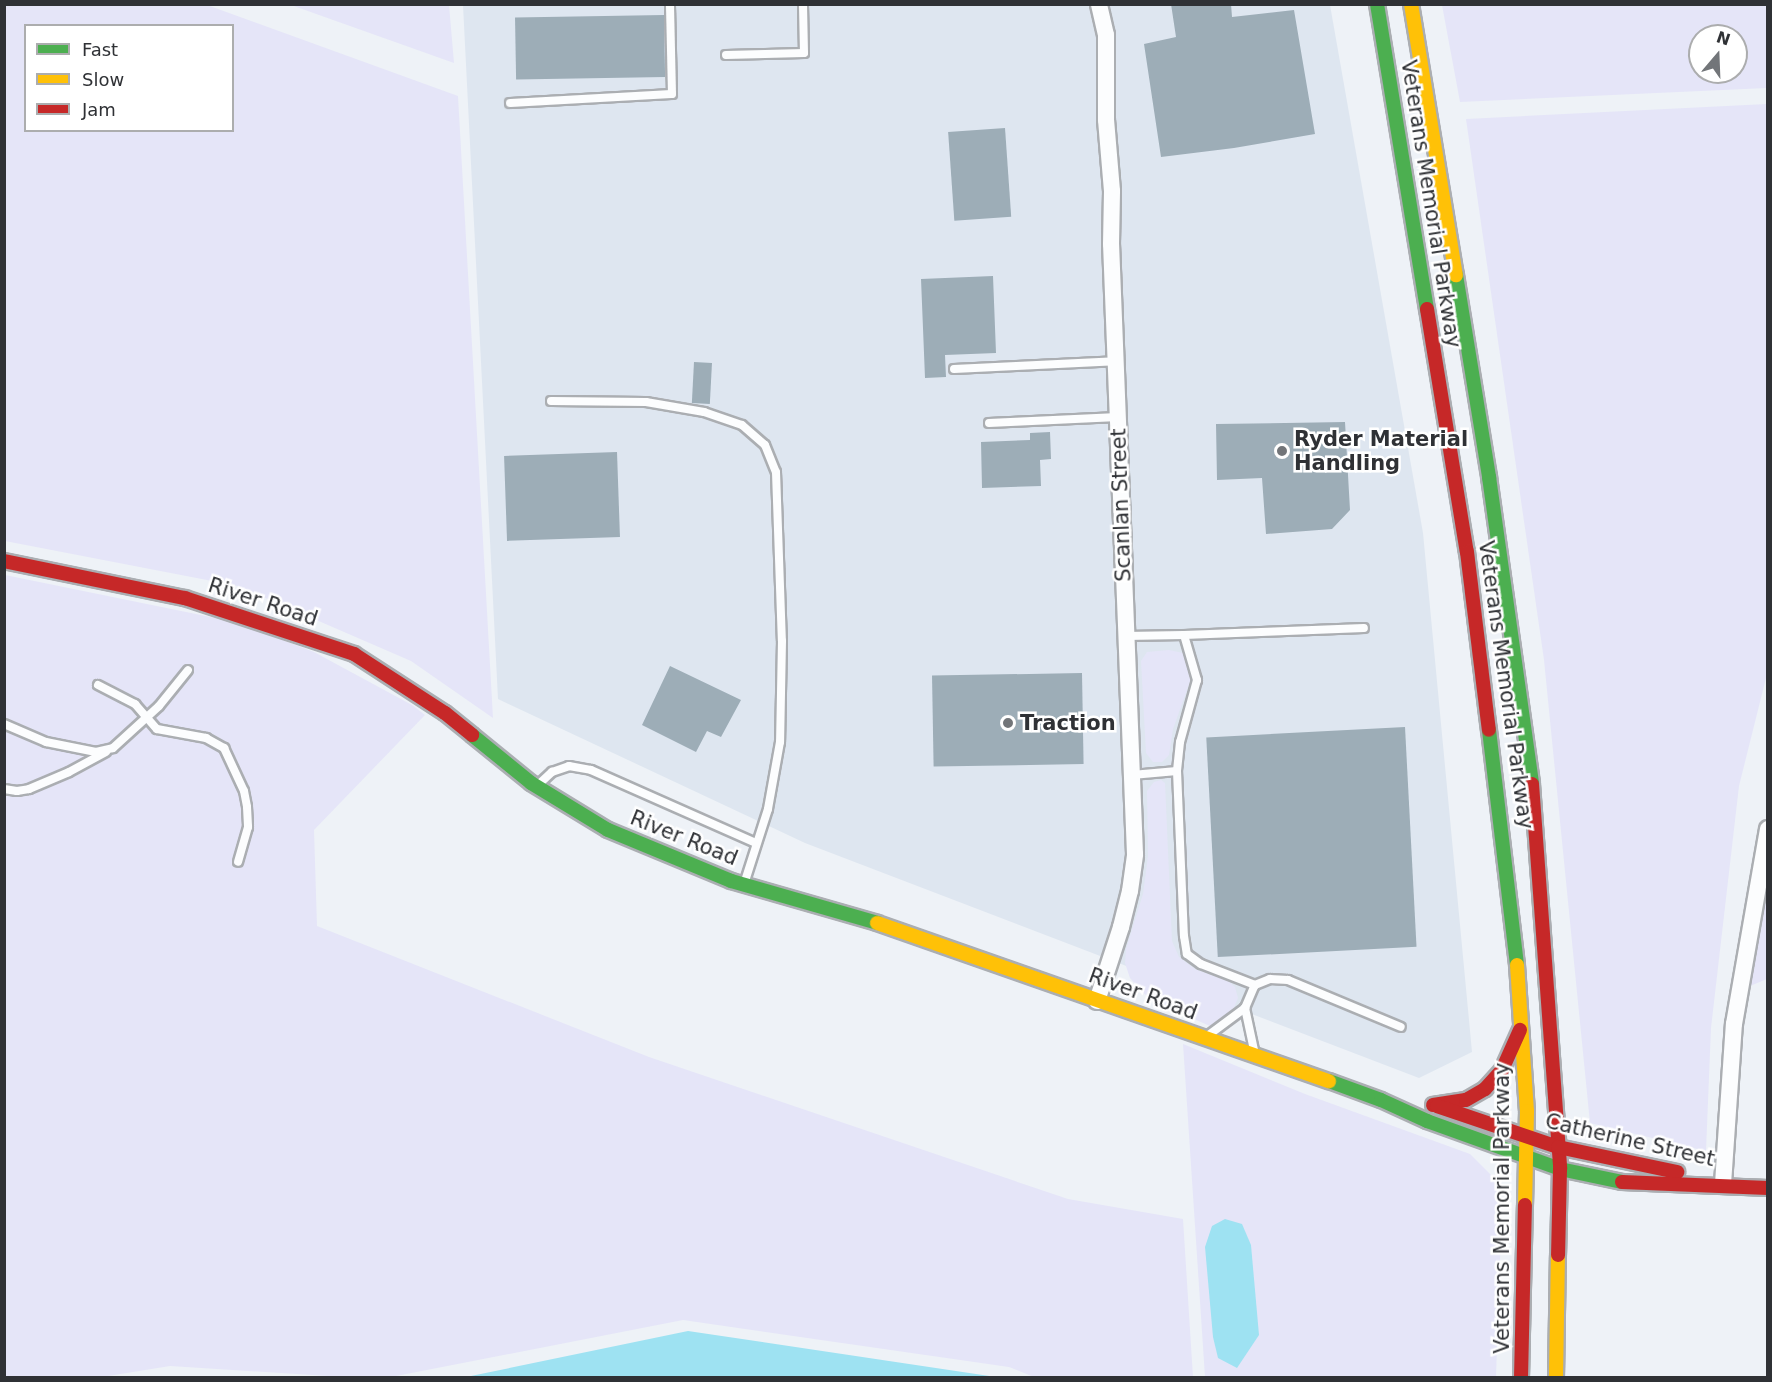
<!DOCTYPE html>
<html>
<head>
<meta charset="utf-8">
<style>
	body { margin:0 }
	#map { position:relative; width:1772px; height:1382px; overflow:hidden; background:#eef2f7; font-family:"DejaVu Sans",sans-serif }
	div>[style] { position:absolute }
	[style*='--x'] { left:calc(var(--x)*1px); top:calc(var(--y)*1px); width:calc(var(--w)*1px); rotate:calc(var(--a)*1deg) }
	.built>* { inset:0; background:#dee6f0 }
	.green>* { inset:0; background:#e5e5f8 }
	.water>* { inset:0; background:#9ee2f2 }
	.building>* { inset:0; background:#9dadb7; transform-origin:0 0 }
	.roads { filter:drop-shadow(2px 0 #abaeb2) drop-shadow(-2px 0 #abaeb2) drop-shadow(0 2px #abaeb2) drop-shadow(0 -2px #abaeb2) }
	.lane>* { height:8px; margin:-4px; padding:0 4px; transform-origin:4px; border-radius:4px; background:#fcfdfe }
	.street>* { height:16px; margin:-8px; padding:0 8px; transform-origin:8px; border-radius:8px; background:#fcfdfe }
	.fast>* { height:14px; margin:-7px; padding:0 7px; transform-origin:7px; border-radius:7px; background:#4caf50 }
	.slow>* { height:14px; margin:-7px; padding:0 7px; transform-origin:7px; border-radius:7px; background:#ffc107 }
	.jam>* { height:14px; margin:-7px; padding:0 7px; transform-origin:7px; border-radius:7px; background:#c62828 }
	.dots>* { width:16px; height:16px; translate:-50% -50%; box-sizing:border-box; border:3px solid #fff; border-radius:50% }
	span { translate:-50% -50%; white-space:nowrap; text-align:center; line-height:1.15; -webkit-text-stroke:5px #fff; paint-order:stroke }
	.street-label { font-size:21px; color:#2f3135 }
	.poi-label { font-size:21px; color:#2f3135; font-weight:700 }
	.left { translate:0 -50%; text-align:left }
	.frame { position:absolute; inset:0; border:6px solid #2f3135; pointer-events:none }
	.legend { position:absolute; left:24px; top:24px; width:210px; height:108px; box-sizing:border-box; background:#fff; border:2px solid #acadae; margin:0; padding:8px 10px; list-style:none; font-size:18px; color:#2f3135 }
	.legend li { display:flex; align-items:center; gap:12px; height:30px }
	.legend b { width:30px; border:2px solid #acadae }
	.north { position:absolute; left:1688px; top:24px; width:60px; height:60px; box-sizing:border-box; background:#fff; border:2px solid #acadae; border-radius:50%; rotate:19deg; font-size:16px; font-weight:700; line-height:24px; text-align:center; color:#2f3135 }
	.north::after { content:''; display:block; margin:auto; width:21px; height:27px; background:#727579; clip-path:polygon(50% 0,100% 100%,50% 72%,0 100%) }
</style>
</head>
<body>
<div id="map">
	<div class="built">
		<div style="clip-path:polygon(463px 5px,1330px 5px,1423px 533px,1472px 1052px,1419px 1078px,805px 843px,498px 699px)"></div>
	</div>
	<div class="green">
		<div style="clip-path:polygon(evenodd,5px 4px,207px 5px,458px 96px,493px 718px,411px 661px,238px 586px,5px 541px,5px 4px,26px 26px,232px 26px,232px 130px,26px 130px,26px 26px)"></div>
		<div style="clip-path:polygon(291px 5px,449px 5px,454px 63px)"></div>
		<div style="clip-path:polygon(evenodd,1442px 5px,1767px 5px,1767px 88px,1460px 102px,1442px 5px,1700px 36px,1736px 36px,1736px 72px,1700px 72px,1700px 36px)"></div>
		<div style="clip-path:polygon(1767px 104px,1767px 674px,1739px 786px,1711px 1028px,1706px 1151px,1590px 1123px,1544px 660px,1466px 119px)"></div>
		<div style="clip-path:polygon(5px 575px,235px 622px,314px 652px,412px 705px,425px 715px,314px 830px,317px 926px,649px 1057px,1068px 1199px,1183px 1219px,1193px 1377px,1034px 1377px,1009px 1367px,683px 1320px,391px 1377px,343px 1377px,170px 1366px,102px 1377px,5px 1377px)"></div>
		<div style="clip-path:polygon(1169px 650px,1183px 653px,1191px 667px,1191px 679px,1173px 729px,1169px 755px,1162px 762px,1153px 762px,1146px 753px,1141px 661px,1147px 652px)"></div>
		<div style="clip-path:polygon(1161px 780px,1165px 783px,1172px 941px,1179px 957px,1195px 969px,1228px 981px,1235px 987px,1238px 998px,1232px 1012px,1210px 1026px,1157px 1003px,1142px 992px,1130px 978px,1125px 963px,1126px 949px,1143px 894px,1148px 856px,1147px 791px,1154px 782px)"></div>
		<div style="clip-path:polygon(1767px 892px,1767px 979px,1750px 986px)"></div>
		<div style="clip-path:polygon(1183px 1044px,1305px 1094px,1470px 1154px,1494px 1178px,1502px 1201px,1496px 1377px,1205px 1377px)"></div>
	</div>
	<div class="water">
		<div style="clip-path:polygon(1225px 1219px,1242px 1224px,1251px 1245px,1259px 1335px,1237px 1368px,1218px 1358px,1213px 1337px,1205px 1247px,1212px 1226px)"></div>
		<div style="clip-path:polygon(688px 1331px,996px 1377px,466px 1377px)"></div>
	</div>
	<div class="building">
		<div style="clip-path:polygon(1171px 4px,1231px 4px,1232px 17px,1294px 10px,1315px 134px,1234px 148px,1161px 157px,1144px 44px,1176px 37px)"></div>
		<div style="left:664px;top:15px;width:62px;height:149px;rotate:89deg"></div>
		<div style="left:1005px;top:128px;width:89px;height:57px;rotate:86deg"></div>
		<div style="clip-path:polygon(993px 276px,996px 353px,945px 355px,946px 377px,925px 378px,921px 279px)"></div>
		<div style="left:694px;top:362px;width:18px;height:41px;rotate:3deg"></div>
		<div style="clip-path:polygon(1345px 422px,1350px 510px,1332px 529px,1266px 534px,1262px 478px,1217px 480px,1216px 424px)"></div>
		<div style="clip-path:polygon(1050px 432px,1051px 459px,1040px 460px,1041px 486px,982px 488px,981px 442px,1030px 440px,1030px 433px)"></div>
		<div style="left:617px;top:452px;width:85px;height:113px;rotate:88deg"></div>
		<div style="clip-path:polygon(670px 666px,741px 700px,721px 737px,707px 731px,696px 752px,642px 725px)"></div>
		<div style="left:1082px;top:673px;width:91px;height:150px;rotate:89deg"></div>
		<div style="left:1405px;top:727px;width:220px;height:199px;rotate:87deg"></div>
	</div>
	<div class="roads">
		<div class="lane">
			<div style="--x:726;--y:55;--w:78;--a:-1.5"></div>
			<div style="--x:804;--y:53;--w:49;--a:-91.2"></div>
			<div style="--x:510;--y:103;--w:162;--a:-3.2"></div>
			<div style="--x:672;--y:94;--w:90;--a:-91.3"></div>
			<div style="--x:954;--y:369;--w:161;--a:-2.8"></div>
			<div style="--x:551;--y:401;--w:95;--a:0.6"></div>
			<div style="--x:646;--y:402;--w:59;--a:9.8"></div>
			<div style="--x:704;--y:412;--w:40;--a:18.9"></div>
			<div style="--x:742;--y:425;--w:30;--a:41"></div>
			<div style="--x:765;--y:445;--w:29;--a:68"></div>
			<div style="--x:776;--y:472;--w:169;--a:88"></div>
			<div style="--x:782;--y:641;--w:101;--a:91.1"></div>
			<div style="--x:780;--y:742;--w:68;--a:100.2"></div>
			<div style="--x:768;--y:809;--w:79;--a:107.7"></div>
			<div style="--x:989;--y:423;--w:129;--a:-2.7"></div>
			<div style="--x:1184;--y:635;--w:180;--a:-2.2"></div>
			<div style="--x:1126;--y:636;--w:58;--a:-1"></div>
			<div style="--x:1184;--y:635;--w:47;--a:73.9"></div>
			<div style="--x:1197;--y:680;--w:64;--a:105.3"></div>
			<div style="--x:1180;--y:742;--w:29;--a:96"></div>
			<div style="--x:98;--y:685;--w:42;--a:27.2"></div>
			<div style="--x:135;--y:704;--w:33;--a:49"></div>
			<div style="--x:157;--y:729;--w:50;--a:10.4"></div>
			<div style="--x:206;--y:738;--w:21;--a:29"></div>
			<div style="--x:224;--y:748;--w:47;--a:65.1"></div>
			<div style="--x:244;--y:791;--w:16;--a:79"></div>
			<div style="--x:247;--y:807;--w:20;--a:87"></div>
			<div style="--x:248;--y:827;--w:36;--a:106"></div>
			<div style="--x:4;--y:724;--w:46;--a:23.2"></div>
			<div style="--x:46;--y:742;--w:51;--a:11.3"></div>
			<div style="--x:96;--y:752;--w:17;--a:-13"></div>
			<div style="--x:113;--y:748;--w:62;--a:-42.4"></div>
			<div style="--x:159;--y:706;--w:46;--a:-51.1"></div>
			<div style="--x:1132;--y:775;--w:45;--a:-5.1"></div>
			<div style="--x:1177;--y:771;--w:165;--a:87.6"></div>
			<div style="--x:1184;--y:936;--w:18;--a:81"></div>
			<div style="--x:1187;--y:954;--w:17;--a:36"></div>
			<div style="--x:1201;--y:964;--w:58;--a:21.3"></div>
			<div style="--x:539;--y:784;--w:18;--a:-43"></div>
			<div style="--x:552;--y:772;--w:18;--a:-19"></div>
			<div style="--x:569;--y:766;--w:22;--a:10"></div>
			<div style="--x:591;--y:770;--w:180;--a:23.9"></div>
			<div style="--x:4;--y:789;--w:13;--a:9"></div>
			<div style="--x:17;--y:791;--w:12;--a:-9"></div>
			<div style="--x:29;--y:789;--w:43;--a:-23"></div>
			<div style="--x:69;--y:772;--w:42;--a:-28.4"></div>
			<div style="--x:1245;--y:1008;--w:25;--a:-67"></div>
			<div style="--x:1255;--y:985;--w:16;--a:-22"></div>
			<div style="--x:1270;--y:979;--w:18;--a:3"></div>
			<div style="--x:1288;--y:980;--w:122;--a:22.6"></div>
			<div style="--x:1210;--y:1034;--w:44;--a:-36.6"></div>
			<div style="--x:1245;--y:1008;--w:43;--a:77.9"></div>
		</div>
		<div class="street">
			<div style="--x:1097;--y:1001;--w:78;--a:-72"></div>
			<div style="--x:1121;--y:927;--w:37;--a:-76"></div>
			<div style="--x:1130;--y:891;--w:37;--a:-82"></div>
			<div style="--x:1135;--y:854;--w:610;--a:-92.25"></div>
			<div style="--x:1111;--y:244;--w:53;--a:-88.9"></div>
			<div style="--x:1112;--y:191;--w:71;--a:-94.8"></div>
			<div style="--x:1106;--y:120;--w:85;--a:-90"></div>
			<div style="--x:1106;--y:35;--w:32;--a:-103"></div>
			<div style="--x:1723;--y:1184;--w:160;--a:-86.1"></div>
			<div style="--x:1734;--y:1024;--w:198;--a:-80.1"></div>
		</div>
		<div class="fast">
			<div style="--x:1377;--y:4;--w:309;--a:80.7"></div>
			<div style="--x:1456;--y:275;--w:205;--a:80.7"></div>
			<div style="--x:1489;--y:477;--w:310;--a:82"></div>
			<div style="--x:1489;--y:730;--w:237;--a:83.2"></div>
			<div style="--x:472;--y:735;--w:76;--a:39.1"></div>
			<div style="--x:531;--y:783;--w:90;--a:31.4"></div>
			<div style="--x:608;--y:830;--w:133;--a:22.5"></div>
			<div style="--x:731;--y:881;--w:152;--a:16"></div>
			<div style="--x:1329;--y:1081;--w:55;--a:20.1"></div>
			<div style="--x:1381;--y:1100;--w:51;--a:24.5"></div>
			<div style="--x:1427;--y:1121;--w:141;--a:19.8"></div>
			<div style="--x:1560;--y:1169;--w:63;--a:11.8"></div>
		</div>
		<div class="slow">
			<div style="--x:1411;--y:4;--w:275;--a:80.6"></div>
			<div style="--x:877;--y:923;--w:479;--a:19.3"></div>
			<div style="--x:1517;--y:965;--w:146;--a:86.1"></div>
			<div style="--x:1527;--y:1111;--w:94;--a:91.2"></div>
			<div style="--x:1556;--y:1378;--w:123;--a:-89.1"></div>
		</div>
		<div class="jam">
			<div style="--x:1427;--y:309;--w:246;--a:80.7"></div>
			<div style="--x:1467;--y:552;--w:179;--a:83"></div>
			<div style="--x:4;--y:561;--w:185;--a:11.6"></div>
			<div style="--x:185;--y:598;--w:178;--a:18.3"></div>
			<div style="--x:354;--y:654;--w:108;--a:33"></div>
			<div style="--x:445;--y:713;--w:35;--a:39"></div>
			<div style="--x:1532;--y:784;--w:386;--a:85.8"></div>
			<div style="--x:1560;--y:1169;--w:86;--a:91.3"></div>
			<div style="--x:1433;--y:1105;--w:33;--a:-9"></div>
			<div style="--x:1466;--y:1100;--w:22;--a:-30"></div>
			<div style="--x:1485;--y:1089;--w:25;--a:-48"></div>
			<div style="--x:1502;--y:1070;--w:44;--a:-65.8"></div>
			<div style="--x:1437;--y:1106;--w:128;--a:18.7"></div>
			<div style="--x:1558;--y:1147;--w:122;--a:11.9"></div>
			<div style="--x:1622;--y:1182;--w:146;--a:2.4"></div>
			<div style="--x:1521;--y:1378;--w:173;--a:-88.7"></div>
		</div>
	</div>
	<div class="dots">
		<div style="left:1282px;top:451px;background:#727579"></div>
		<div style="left:1008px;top:723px;background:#727579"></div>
	</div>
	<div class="street-label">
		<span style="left:1431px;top:204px;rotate:81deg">Veterans Memorial Parkway</span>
		<span style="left:1121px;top:505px;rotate:-92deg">Scanlan Street</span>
		<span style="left:263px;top:602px;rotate:18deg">River Road</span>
		<span style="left:1506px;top:685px;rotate:82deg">Veterans Memorial Parkway</span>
		<span style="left:684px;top:838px;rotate:22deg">River Road</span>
		<span style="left:1143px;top:994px;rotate:20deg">River Road</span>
		<span style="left:1630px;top:1140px;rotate:13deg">Catherine Street</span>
		<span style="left:1502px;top:1208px;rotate:-90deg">Veterans Memorial Parkway</span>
	</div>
	<div class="poi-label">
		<span class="left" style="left:1294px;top:451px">Ryder Material<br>Handling</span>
		<span class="left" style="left:1020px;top:723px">Traction</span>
	</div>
	<div class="frame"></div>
	<ul class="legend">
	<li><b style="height:8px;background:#4caf50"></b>Fast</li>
	<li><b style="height:8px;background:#ffc107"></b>Slow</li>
	<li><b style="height:8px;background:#c62828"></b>Jam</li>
	</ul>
	<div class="north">N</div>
</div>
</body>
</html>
